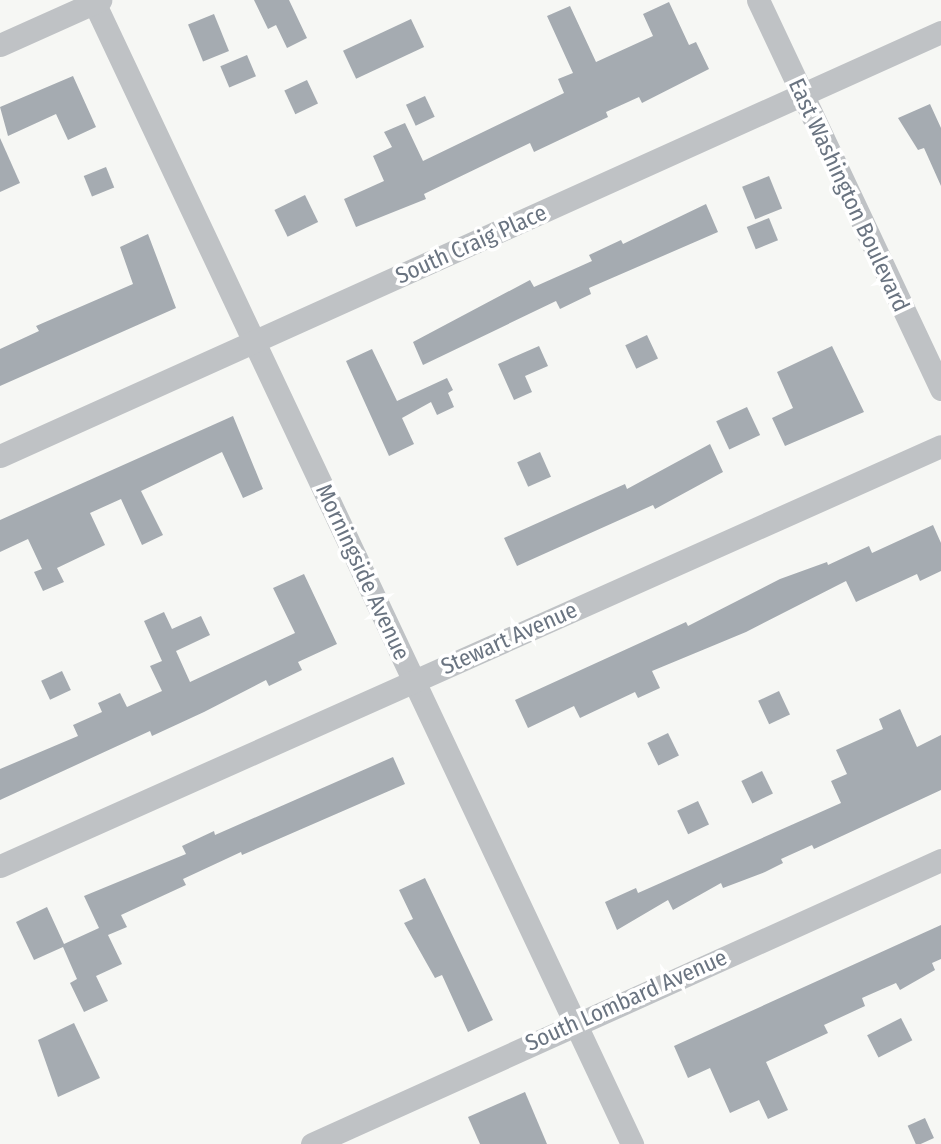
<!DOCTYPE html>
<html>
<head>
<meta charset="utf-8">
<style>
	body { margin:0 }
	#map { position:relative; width:941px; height:1144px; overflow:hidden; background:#f6f7f4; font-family:"Fira Sans Condensed",sans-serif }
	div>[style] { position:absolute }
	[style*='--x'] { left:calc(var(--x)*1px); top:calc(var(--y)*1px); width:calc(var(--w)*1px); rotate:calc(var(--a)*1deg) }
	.building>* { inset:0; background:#a5abb1; transform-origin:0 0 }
	.minor>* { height:23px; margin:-11.5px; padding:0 11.5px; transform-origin:11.5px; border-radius:11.5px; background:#bfc2c5 }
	span { translate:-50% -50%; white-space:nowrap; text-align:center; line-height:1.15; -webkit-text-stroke:7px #fff; paint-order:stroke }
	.street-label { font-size:23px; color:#6a7481 }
</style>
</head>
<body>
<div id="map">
	<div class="building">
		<div style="clip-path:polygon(254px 0,289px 0,307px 38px,287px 48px,276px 25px,268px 29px)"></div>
		<div style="clip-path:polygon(669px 2px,689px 45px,696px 42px,709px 69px,642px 103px,639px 97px,606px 112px,608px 117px,534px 152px,530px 143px,424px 194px,426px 199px,356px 227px,344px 199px,384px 181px,373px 156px,392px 147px,384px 132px,405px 123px,423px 161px,564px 93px,558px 79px,573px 73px,547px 16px,570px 6px,596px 62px,653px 36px,643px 14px)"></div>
		<div style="left:214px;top:14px;width:40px;height:28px;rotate:68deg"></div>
		<div style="left:411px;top:19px;width:31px;height:75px;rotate:65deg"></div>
		<div style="left:247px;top:55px;width:23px;height:29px;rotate:67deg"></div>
		<div style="clip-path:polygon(73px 76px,96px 127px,68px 140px,56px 114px,8px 136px,0 107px)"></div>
		<div style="left:307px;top:80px;width:26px;height:25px;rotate:65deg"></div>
		<div style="left:425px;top:96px;width:23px;height:21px;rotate:65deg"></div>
		<div style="clip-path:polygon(930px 104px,941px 128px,941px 186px,924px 148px,918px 150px,898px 118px)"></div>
		<div style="clip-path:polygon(0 138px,20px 183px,0 192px)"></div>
		<div style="left:106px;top:167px;width:22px;height:24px;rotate:68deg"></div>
		<div style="left:769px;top:176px;width:35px;height:29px;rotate:68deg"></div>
		<div style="left:305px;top:195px;width:30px;height:34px;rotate:64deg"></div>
		<div style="clip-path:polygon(706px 204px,718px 232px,589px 288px,591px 294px,560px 309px,556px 301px,423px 365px,413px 342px,530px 280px,534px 287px,592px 261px,589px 255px,621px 240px,623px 244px)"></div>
		<div style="left:769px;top:218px;width:24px;height:24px;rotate:68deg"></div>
		<div style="clip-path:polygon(148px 234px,176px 308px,0 386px,0 349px,39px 331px,36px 326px,133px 284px,120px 247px)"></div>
		<div style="left:647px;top:335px;width:26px;height:24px;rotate:65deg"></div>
		<div style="clip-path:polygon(539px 346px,548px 366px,525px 376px,532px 392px,514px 400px,498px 364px)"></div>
		<div style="clip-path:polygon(832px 346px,864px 412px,785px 446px,772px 418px,793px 408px,777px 372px)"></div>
		<div style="clip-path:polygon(372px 349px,397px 401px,447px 378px,453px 390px,448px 393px,454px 407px,437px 415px,431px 402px,402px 418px,414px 444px,389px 456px,346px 361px)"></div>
		<div style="left:747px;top:407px;width:31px;height:34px;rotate:65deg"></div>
		<div style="clip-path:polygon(233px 416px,263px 489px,243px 498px,222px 452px,141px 491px,163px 535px,142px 545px,121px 499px,90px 513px,105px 545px,57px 568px,64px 582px,43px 591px,34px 572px,42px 569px,28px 539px,0 552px,0 520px)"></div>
		<div style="clip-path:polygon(710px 444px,723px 472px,655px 509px,653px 505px,517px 566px,504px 538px,625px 484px,627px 489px)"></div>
		<div style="left:540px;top:452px;width:27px;height:25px;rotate:66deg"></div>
		<div style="clip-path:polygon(933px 525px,941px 543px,941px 571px,920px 581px,917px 574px,856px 602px,846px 581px,746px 632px,652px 671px,660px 688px,638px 698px,635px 692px,580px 718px,574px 706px,528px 728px,515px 700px,686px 622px,688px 626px,780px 579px,827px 562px,828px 565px,869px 546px,872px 553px)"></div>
		<div style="clip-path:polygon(304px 574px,337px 644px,298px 662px,302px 670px,269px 686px,266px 680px,204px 712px,152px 736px,150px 731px,0 800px,0 769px,78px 736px,73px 725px,102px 712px,98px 703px,120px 693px,127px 707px,162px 691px,150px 666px,162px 661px,144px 621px,164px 612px,172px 629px,201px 616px,210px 635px,176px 651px,190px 682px,295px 633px,273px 588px)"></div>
		<div style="left:62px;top:671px;width:21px;height:23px;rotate:65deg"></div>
		<div style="left:779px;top:691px;width:26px;height:23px;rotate:65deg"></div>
		<div style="clip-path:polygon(900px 709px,917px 747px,941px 735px,941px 790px,814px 849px,812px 845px,781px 859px,783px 863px,765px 872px,723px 888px,721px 883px,673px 910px,668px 900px,617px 930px,605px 902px,636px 888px,638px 893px,841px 803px,831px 781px,847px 774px,836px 750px,883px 729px,879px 719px)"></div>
		<div style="left:668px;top:733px;width:25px;height:23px;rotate:64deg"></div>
		<div style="clip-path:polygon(393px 757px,405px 784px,242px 855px,241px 852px,183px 879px,186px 885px,121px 915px,127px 927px,108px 935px,122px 964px,96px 976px,108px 1001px,84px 1012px,70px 983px,77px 979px,63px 947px,34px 960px,16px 922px,47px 907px,64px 944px,99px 928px,84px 896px,186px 854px,182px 846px,214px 831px,215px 835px)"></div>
		<div style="left:762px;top:771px;width:25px;height:23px;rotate:64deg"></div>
		<div style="left:698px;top:801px;width:26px;height:23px;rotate:65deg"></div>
		<div style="clip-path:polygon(425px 878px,493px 1020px,468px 1032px,442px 975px,435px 978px,404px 923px,413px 919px,399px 890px)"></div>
		<div style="clip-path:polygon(941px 925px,941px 959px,932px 963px,935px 970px,900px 990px,896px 983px,862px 998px,865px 1006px,824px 1025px,828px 1033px,766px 1062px,788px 1110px,768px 1119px,759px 1100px,730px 1113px,710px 1068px,688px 1078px,674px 1046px)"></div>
		<div style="left:901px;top:1018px;width:25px;height:38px;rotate:63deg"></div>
		<div style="clip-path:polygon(74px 1023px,100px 1078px,58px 1097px,38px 1040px)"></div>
		<div style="clip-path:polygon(525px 1092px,547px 1144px,480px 1144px,468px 1117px)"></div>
		<div style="left:925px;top:1118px;width:22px;height:19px;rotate:66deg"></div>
	</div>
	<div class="minor">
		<div style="--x:93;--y:0;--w:1265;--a:64.77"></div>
		<div style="--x:758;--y:0;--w:430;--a:64.8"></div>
		<div style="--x:0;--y:45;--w:110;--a:-24.2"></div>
		<div style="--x:0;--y:456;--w:1032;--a:-24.26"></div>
		<div style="--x:0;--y:866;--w:1030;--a:-24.05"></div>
		<div style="--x:312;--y:1144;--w:690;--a:-24.3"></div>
	</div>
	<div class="street-label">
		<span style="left:849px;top:195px;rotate:65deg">East Washington Boulevard</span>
		<span style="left:471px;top:244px;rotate:-24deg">South Craig Place</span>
		<span style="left:363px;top:572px;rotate:65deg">Morningside Avenue</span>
		<span style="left:509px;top:638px;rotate:-24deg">Stewart Avenue</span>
		<span style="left:626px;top:1000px;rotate:-24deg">South Lombard Avenue</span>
	</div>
</div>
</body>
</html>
